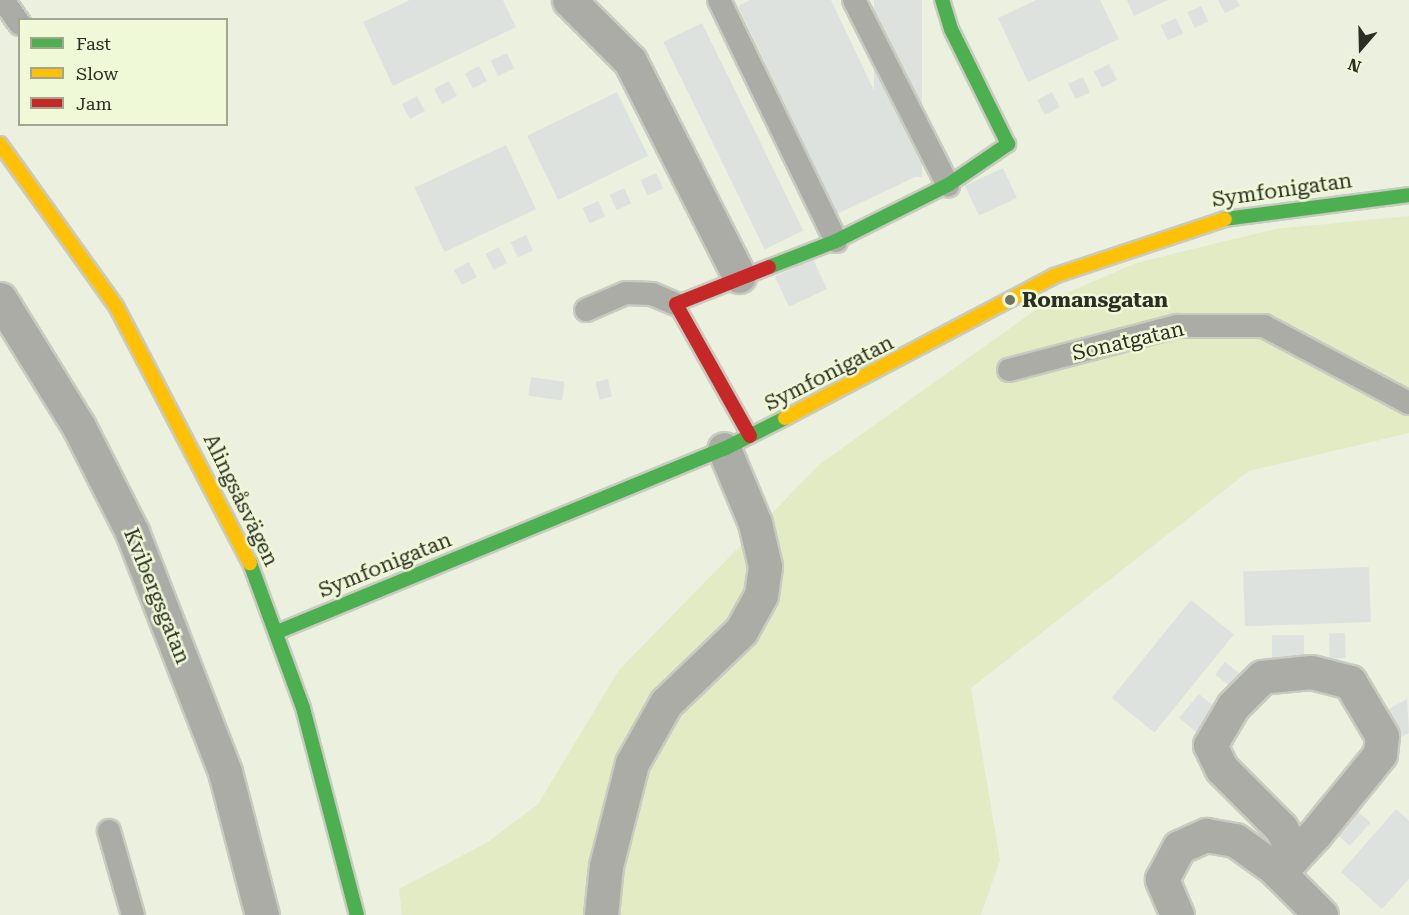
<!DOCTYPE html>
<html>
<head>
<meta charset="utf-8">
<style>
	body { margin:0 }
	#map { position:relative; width:1409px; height:915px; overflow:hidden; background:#ecf0df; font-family:"Roboto Serif",serif }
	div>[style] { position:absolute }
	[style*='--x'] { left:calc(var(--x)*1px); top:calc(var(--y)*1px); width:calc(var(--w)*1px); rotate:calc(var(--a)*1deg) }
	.green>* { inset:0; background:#e2ebc4 }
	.building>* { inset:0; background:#dee2de; transform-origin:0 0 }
	.roads { filter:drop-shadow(2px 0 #c8cbbf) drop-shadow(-2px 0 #c8cbbf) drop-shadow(0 2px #c8cbbf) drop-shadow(0 -2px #c8cbbf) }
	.lane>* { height:22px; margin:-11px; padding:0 11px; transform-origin:11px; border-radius:11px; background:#abaca6 }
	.street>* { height:33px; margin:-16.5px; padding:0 16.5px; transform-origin:16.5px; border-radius:16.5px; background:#abaca6 }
	.fast>* { height:14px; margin:-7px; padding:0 7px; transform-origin:7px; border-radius:7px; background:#4caf50 }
	.slow>* { height:14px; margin:-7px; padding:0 7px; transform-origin:7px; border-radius:7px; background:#ffc107 }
	.jam>* { height:14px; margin:-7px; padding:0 7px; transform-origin:7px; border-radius:7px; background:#c62828 }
	.dots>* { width:16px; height:16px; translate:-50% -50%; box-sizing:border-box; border:3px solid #eff8d7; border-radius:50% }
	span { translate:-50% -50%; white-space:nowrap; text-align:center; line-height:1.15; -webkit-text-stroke:5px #eff8d7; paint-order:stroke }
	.street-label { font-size:21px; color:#2b2e22 }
	.poi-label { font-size:21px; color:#2b2e22; font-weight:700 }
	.left { translate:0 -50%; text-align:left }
	.legend { position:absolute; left:18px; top:18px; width:210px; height:108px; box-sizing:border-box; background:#eff8d7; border:2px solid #a1a78f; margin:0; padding:8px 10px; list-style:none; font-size:18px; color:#2b2e22 }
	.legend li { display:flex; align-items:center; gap:12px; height:30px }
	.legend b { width:30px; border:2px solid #a1a78f }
	.north { position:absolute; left:1331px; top:18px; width:60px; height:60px; -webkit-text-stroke:4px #eff8d7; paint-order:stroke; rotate:200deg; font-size:16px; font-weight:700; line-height:24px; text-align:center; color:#2b2e22 }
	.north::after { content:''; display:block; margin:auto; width:21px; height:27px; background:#2b2e22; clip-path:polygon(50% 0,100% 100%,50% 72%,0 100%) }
</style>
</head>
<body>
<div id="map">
	<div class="green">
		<div style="clip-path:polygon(1409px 216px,1409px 433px,1249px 471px,971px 688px,1000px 860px,981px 915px,402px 915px,399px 889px,488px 842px,538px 804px,619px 670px,820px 464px,1048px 301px,1136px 263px,1275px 229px)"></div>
	</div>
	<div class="building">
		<div style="clip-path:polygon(410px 0,503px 0,516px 27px,393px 86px,363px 22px)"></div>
		<div style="clip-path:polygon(750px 0,831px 0,915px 177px,837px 214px,738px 6px)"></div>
		<div style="left:874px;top:0;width:48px;height:177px"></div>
		<div style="clip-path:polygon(1036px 0,1100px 0,1119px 39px,1028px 82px,998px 18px)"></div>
		<div style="clip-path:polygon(1127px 0,1168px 0,1134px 16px)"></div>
		<div style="clip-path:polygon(1218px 0,1237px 0,1240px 6px,1225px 13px)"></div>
		<div style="left:1201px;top:6px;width:17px;height:15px;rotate:65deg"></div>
		<div style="left:1176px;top:18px;width:17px;height:17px;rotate:65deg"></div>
		<div style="left:702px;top:23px;width:231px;height:43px;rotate:64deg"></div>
		<div style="left:507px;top:53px;width:17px;height:18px;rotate:65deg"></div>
		<div style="left:1109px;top:64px;width:18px;height:17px;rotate:63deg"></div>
		<div style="left:479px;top:66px;width:17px;height:16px;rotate:62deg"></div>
		<div style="left:1083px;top:77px;width:17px;height:16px;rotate:66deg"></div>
		<div style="left:449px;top:81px;width:17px;height:17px;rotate:62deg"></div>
		<div style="left:617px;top:92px;width:71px;height:100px;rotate:64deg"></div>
		<div style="left:1052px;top:92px;width:17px;height:17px;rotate:62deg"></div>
		<div style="left:417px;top:96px;width:17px;height:17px;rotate:62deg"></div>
		<div style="left:506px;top:145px;width:71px;height:101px;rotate:65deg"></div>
		<div style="left:1003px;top:168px;width:33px;height:42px;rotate:65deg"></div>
		<div style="left:656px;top:173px;width:17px;height:17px;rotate:65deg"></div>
		<div style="left:624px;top:188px;width:17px;height:16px;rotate:65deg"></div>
		<div style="left:598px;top:201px;width:17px;height:17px;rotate:65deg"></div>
		<div style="left:526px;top:235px;width:17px;height:17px;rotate:65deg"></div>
		<div style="left:499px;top:247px;width:18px;height:15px;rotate:63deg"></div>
		<div style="left:813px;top:259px;width:33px;height:42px;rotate:65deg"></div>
		<div style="left:469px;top:262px;width:17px;height:17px;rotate:62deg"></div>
		<div style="left:531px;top:377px;width:34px;height:19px;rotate:8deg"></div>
		<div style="left:608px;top:379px;width:18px;height:13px;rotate:77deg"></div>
		<div style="left:1369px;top:567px;width:55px;height:126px;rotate:88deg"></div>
		<div style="left:1191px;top:600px;width:55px;height:126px;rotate:39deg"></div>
		<div style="left:1345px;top:633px;width:25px;height:16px;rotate:88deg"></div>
		<div style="left:1304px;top:635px;width:25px;height:32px;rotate:90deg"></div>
		<div style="left:1225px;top:662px;width:24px;height:16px;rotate:38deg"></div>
		<div style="left:1199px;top:694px;width:25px;height:31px;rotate:40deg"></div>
		<div style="clip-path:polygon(1407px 699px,1409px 733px,1401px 737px,1385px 711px)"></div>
		<div style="left:1352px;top:806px;width:25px;height:31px;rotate:42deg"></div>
		<div style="clip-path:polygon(1396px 809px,1409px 821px,1409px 879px,1382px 909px,1341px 872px)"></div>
	</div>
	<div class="roads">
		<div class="lane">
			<div style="--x:3;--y:0;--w:29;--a:55"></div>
			<div style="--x:719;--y:0;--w:268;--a:64.1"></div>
			<div style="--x:854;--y:0;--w:208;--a:63.1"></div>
			<div style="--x:586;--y:310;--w:43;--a:-23"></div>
			<div style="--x:626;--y:293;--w:26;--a:2"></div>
			<div style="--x:652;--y:294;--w:26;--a:23"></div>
			<div style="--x:1009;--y:370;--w:174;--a:-14.7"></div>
			<div style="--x:1177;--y:326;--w:87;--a:0"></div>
			<div style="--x:1264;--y:326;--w:164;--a:28"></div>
			<div style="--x:109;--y:831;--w:87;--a:74.1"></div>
		</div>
		<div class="street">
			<div style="--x:569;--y:0;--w:86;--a:45"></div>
			<div style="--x:630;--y:61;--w:241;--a:63.1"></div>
			<div style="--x:0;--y:299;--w:150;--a:58.3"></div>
			<div style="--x:79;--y:427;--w:118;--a:63.2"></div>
			<div style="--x:132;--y:532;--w:257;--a:68.8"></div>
			<div style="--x:225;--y:772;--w:148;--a:75.5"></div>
			<div style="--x:1279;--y:873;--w:53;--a:-47.3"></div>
			<div style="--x:1315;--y:834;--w:103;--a:-50.9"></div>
			<div style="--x:1380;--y:754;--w:18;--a:-84"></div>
			<div style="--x:1382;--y:736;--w:63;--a:-120.7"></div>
			<div style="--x:1350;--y:682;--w:40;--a:-165.6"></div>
			<div style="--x:1311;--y:672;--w:49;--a:174.2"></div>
			<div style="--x:1262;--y:677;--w:41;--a:135"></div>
			<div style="--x:1233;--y:706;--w:45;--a:120.5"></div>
			<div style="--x:1210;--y:745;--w:25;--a:64"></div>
			<div style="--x:1221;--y:768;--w:85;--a:45"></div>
			<div style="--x:1281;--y:828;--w:30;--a:63"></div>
			<div style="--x:601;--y:915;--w:49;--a:-84.2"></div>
			<div style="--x:606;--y:866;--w:106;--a:-75.8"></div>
			<div style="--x:632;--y:763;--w:69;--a:-60.5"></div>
			<div style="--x:666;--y:703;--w:104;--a:-43.8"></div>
			<div style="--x:741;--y:631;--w:41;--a:-60.9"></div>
			<div style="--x:761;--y:595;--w:29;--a:-82"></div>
			<div style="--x:765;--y:566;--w:44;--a:-103.1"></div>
			<div style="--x:755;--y:523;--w:80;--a:-112.7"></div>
			<div style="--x:1177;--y:915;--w:39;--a:-113"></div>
			<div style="--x:1162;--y:879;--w:36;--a:-62"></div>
			<div style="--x:1179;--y:847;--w:30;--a:-24"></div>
			<div style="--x:1206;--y:835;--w:29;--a:10"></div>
			<div style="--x:1235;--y:840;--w:47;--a:35.4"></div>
			<div style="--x:1273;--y:867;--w:68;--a:45"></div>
		</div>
		<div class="fast">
			<div style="--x:1225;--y:219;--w:186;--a:-7.4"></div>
			<div style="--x:769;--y:267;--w:72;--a:-21.2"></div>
			<div style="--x:836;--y:241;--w:125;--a:-26.6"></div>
			<div style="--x:948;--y:185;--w:73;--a:-34.3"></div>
			<div style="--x:1008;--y:144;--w:128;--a:-116.4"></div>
			<div style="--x:951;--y:29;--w:30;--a:-107"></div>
			<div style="--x:250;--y:563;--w:154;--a:69.9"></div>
			<div style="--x:303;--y:708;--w:214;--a:75.4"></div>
			<div style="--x:277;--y:632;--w:483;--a:-22.3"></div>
			<div style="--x:724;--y:449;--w:68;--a:-26.9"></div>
		</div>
		<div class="slow">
			<div style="--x:0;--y:144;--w:199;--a:54.4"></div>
			<div style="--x:116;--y:306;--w:290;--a:62.5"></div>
			<div style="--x:785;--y:418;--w:304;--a:-27.8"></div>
			<div style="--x:1054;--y:276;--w:180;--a:-18.4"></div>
		</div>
		<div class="jam">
			<div style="--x:750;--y:436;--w:151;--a:-119.3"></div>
			<div style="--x:676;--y:304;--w:100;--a:-21.7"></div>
		</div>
	</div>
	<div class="dots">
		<div style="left:1010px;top:300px;background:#6f7264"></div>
	</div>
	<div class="street-label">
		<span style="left:1282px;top:190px;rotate:-8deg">Symfonigatan</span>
		<span style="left:1128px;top:341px;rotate:-13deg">Sonatgatan</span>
		<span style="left:829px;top:373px;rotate:-27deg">Symfonigatan</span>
		<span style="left:241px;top:500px;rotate:64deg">Alingsåsvägen</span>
		<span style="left:385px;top:565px;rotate:-22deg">Symfonigatan</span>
		<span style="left:157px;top:596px;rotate:68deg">Kvibergsgatan</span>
	</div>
	<div class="poi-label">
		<span class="left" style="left:1022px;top:300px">Romansgatan</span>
	</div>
	<ul class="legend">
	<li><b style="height:8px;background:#4caf50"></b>Fast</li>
	<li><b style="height:8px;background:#ffc107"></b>Slow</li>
	<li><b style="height:8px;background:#c62828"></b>Jam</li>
	</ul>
	<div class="north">N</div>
</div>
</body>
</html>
